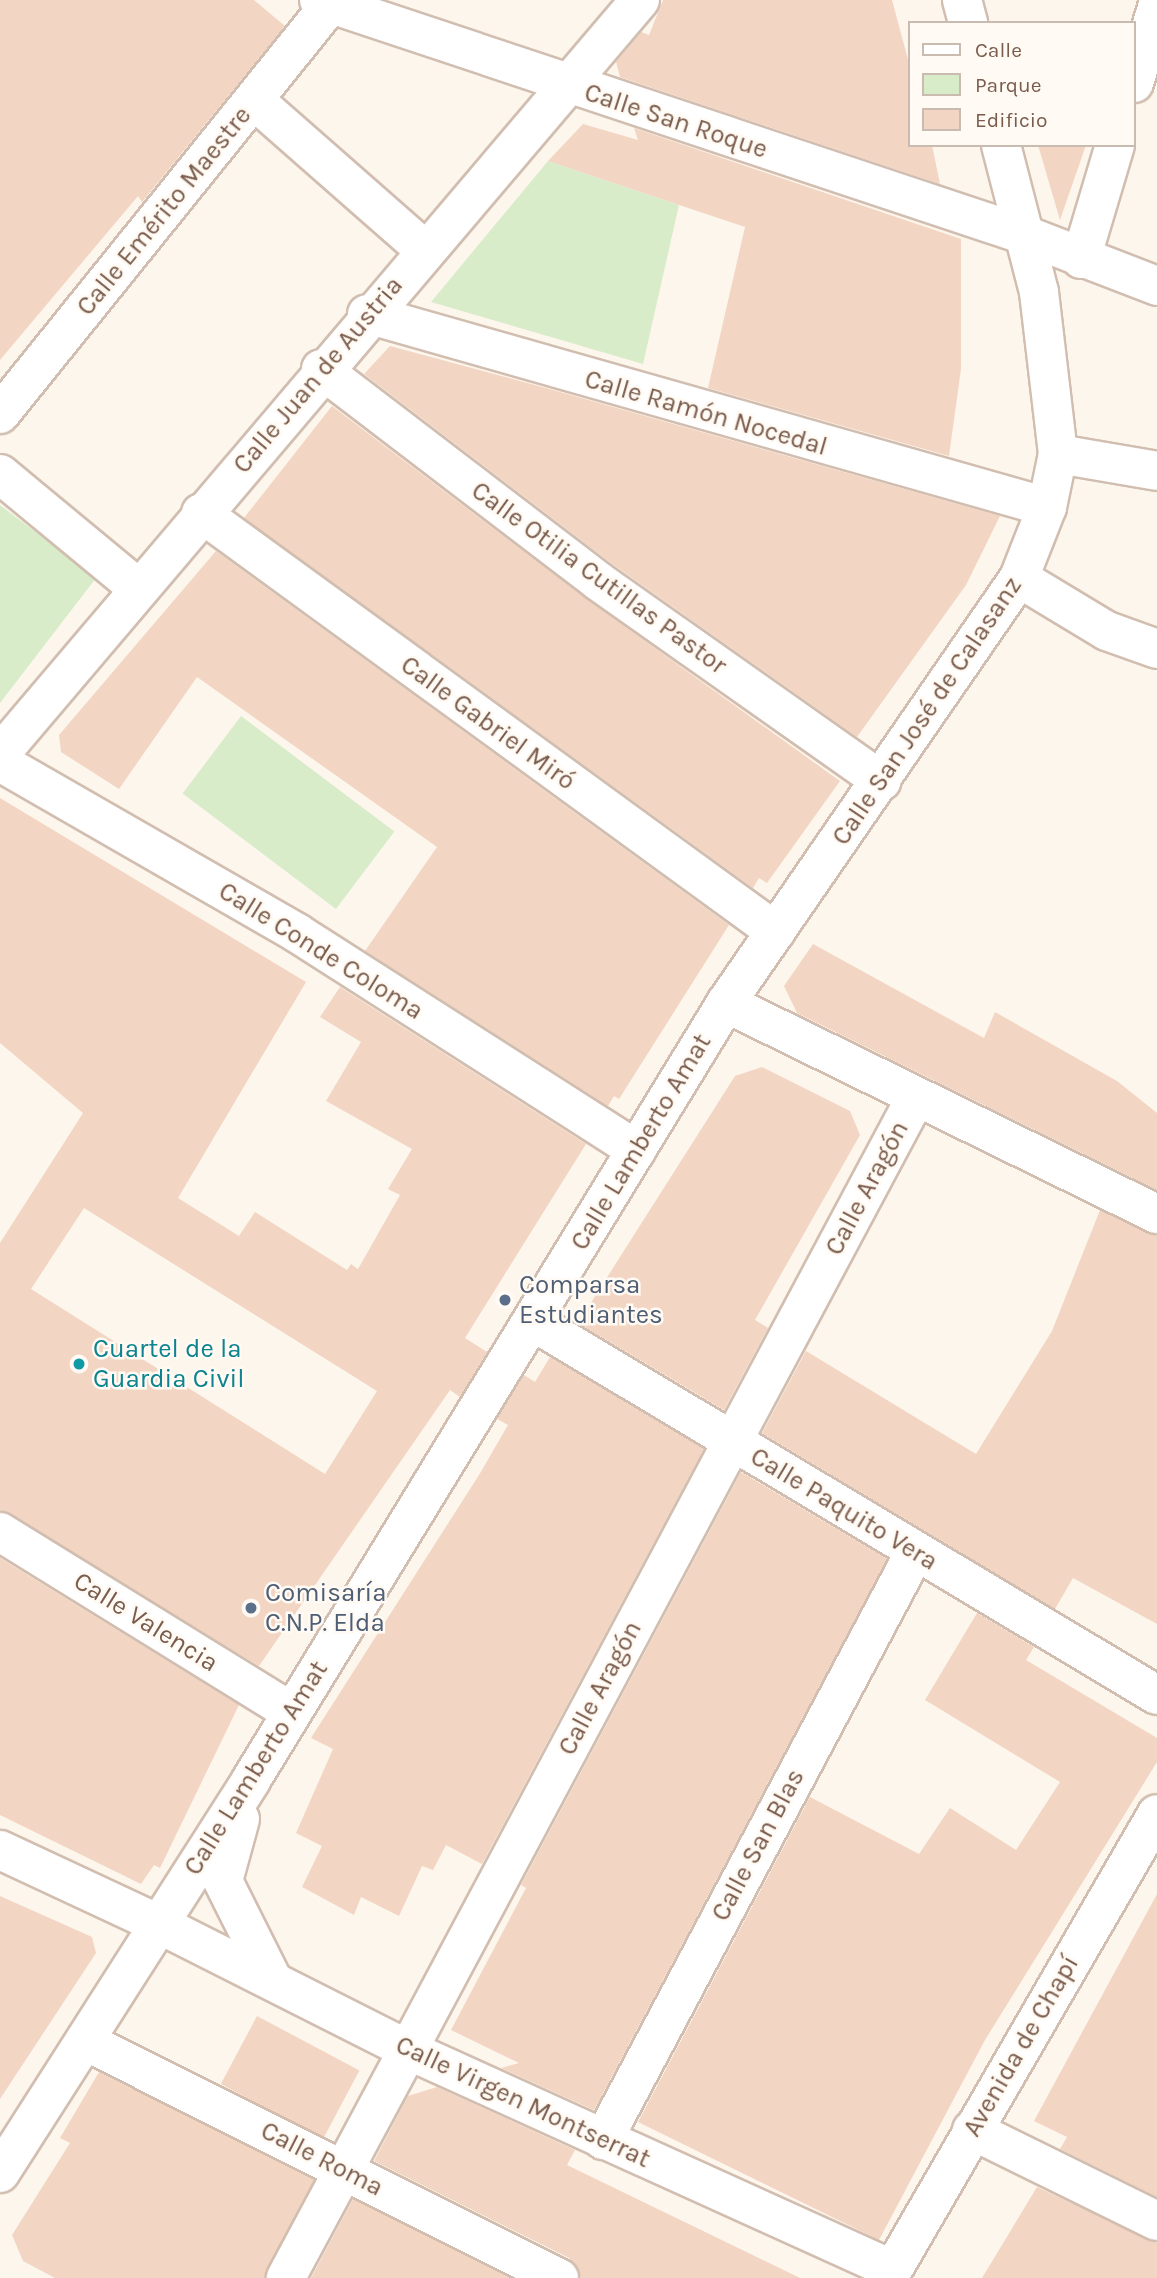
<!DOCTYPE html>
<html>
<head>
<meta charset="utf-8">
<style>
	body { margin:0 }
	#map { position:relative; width:1157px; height:2278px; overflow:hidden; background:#fdf6ec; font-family:Karla,sans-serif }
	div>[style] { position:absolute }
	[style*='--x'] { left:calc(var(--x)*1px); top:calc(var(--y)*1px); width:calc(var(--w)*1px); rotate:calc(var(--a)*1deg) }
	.green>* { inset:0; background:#d8ecc9; transform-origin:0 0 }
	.building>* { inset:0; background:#f3d5c3; transform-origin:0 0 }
	.roads { filter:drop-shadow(2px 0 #d1beb0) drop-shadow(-2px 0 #d1beb0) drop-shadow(0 2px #d1beb0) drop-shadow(0 -2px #d1beb0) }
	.street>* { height:38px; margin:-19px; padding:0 19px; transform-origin:19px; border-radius:19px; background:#fff }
	.secondary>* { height:38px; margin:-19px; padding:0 19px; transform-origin:19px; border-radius:19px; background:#fff }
	.dots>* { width:19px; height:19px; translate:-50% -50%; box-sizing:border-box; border:4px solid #fffaf3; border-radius:50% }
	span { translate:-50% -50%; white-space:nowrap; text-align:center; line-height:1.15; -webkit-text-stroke:5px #fffaf3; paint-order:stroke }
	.street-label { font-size:26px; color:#7a5c4d }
	.service-label { font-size:26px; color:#4e5e75 }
	.left { translate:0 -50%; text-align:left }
	.culture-label { font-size:26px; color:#0d838f }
	.legend { position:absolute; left:908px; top:21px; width:228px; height:126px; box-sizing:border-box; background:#fffaf3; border:2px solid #cabbb1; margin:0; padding:9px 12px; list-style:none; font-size:21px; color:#7a5c4d }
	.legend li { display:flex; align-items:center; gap:14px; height:35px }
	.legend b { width:35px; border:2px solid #cabbb1 }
</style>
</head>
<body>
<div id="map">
	<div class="green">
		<div style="clip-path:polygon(548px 161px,679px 205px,643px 364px,431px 302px)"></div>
		<div style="clip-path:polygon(0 505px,96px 578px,0 703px)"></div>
		<div style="left:241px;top:716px;width:192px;height:97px;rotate:37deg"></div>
	</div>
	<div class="building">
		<div style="clip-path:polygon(0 0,254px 0,285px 26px,142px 202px,138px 196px,0 360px)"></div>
		<div style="clip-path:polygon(663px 0,892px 0,910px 67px,910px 145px,932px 145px,940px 184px,620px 77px,616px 62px,641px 32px,649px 35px)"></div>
		<div style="clip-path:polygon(583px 124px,638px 140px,634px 128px,961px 239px,961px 369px,949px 456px,708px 388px,745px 227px,548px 161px)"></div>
		<div style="clip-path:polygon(1038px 145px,1086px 145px,1060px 220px)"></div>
		<div style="clip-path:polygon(390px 346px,546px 388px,1000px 516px,966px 585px,857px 737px,611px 563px,364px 374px)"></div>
		<div style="clip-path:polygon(332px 406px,585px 598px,840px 781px,767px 883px,759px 878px,753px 888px,244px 518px)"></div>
		<div style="clip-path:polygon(216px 551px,729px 925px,619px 1099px,614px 1096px,608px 1106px,365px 951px,437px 847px,197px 677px,119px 789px,61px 752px,59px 735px)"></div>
		<div style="clip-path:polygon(evenodd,0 798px,306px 982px,178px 1198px,239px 1236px,255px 1212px,347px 1270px,351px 1264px,358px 1269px,400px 1195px,388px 1189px,412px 1149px,326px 1101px,361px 1042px,320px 1017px,340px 987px,586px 1144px,465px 1338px,487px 1352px,460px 1397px,450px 1390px,259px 1666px,0 1510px,0 1243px,83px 1113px,0 1043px,0 798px,84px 1208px,377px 1391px,325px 1474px,31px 1289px,84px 1208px)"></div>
		<div style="clip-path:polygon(813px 944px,984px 1038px,995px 1012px,1117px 1081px,1157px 1113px,1157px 1190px,797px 1013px,784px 986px)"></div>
		<div style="clip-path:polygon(762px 1067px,850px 1111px,860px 1135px,755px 1320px,768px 1328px,724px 1410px,578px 1323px,735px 1076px)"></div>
		<div style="clip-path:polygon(1100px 1210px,1157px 1236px,1157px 1624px,1073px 1578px,1055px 1609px,762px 1433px,806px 1351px,976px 1454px,1052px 1331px)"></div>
		<div style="clip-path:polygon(550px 1357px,704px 1449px,482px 1864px,446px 1845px,433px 1870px,422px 1866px,399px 1916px,361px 1897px,354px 1915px,302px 1887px,322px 1846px,296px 1833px,333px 1749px,311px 1738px,479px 1475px,508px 1425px,497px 1419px,524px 1375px,535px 1382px)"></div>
		<div style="clip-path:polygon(741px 1472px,887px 1559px,594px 2110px,501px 2068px,519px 2063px,451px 2030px,526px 1888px,521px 1885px)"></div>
		<div style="clip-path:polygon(0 1558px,239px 1705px,160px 1868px,154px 1865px,141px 1884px,0 1815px)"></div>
		<div style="clip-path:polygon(977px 1613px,1034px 1647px,1026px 1660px,1157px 1738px,1157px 1762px,985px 2040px,879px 2240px,638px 2122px,810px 1797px,919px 1854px,950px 1808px,1016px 1850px,1060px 1782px,925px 1700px)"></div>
		<div style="clip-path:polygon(1157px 1894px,1157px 2197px,1060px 2149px,1067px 2137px,1034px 2121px)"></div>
		<div style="clip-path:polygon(0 1896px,92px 1937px,96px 1953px,0 2099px)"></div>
		<div style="left:257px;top:2016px;width:116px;height:77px;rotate:28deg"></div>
		<div style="clip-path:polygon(99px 2072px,314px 2180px,264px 2278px,55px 2278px,23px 2261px,12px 2235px,70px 2143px,60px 2138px)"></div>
		<div style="clip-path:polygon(437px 2087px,575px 2150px,567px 2165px,800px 2278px,581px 2278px,569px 2258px,374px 2161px,408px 2096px)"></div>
		<div style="clip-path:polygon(1037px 2187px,1157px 2243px,1157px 2278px,982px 2278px)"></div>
		<div style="clip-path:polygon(353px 2199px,510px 2278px,311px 2278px)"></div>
	</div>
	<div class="roads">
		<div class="street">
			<div style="--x:319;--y:0;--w:744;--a:18.41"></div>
			<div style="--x:1025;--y:235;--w:142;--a:21.1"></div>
			<div style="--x:1134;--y:83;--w:78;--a:-73"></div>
			<div style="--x:254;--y:100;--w:227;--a:41.3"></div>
			<div style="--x:1081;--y:259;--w:119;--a:-73.4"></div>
			<div style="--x:367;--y:314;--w:707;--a:15.85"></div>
			<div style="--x:321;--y:369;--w:349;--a:37.4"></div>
			<div style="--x:598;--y:581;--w:347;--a:35.2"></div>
			<div style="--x:0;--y:414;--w:523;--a:-51.13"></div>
			<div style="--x:1058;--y:454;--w:100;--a:9.7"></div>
			<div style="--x:0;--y:474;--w:179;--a:39.6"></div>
			<div style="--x:201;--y:513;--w:711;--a:36.08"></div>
			<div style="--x:1019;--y:578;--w:103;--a:31.1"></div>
			<div style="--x:1107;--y:631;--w:53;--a:19.8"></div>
			<div style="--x:0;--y:754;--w:989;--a:-49.68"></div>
			<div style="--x:0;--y:762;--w:343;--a:29.9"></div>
			<div style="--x:297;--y:933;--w:403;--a:32.6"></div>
			<div style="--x:726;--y:1003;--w:480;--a:26.1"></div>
			<div style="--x:532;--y:1321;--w:728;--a:30.9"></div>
			<div style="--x:0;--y:1532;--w:343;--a:31.7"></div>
			<div style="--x:0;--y:1850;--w:175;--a:25"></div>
			<div style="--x:85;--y:2041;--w:530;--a:26.57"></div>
			<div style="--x:972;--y:2130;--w:206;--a:26.2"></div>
			<div style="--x:603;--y:2140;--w:666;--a:-62.05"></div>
			<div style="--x:891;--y:2269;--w:530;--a:-155.61"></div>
			<div style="--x:408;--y:2050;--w:1078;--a:-61.94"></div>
			<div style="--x:888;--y:2278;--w:536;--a:-59.9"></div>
		</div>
		<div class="secondary">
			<div style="--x:962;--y:0;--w:24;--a:75"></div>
			<div style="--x:240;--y:1819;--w:64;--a:105.3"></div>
			<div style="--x:223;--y:1881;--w:112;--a:63.4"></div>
			<div style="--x:159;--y:1924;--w:279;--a:26.8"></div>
			<div style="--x:408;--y:2050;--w:259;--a:118.2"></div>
			<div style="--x:0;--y:2173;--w:466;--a:-57.4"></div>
			<div style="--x:251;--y:1780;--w:911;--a:-58.56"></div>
			<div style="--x:726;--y:1003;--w:516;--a:-55.42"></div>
			<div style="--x:1019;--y:578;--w:76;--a:-68.5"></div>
			<div style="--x:1047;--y:507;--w:54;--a:-78.3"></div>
			<div style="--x:1058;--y:454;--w:163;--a:-96.7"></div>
			<div style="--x:1039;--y:292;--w:152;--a:-104.5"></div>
		</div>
	</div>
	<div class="dots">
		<div style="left:505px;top:1300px;background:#5c6f8a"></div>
		<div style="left:79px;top:1364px;background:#0f9aa8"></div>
		<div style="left:251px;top:1608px;background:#5c6f8a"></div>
	</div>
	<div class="street-label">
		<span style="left:676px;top:121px;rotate:18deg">Calle San Roque</span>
		<span style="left:164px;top:211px;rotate:-51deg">Calle Emérito Maestre</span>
		<span style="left:318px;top:375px;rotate:-50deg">Calle Juan de Austria</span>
		<span style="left:706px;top:413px;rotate:16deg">Calle Ramón Nocedal</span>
		<span style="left:599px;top:578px;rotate:36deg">Calle Otilia Cutillas Pastor</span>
		<span style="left:927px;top:711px;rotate:-56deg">Calle San José de Calasanz</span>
		<span style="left:488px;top:723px;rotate:36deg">Calle Gabriel Miró</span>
		<span style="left:321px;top:951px;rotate:32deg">Calle Conde Coloma</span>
		<span style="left:641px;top:1142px;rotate:-59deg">Calle Lamberto Amat</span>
		<span style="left:867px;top:1188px;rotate:-62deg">Calle Aragón</span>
		<span style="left:844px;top:1509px;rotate:31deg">Calle Paquito Vera</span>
		<span style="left:146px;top:1622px;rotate:32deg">Calle Valencia</span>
		<span style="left:600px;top:1688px;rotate:-62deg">Calle Aragón</span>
		<span style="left:256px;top:1768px;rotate:-58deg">Calle Lamberto Amat</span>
		<span style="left:758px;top:1845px;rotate:-62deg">Calle San Blas</span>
		<span style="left:1021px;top:2046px;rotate:-60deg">Avenida de Chapí</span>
		<span style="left:523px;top:2102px;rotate:25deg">Calle Virgen Montserrat</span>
		<span style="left:322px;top:2159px;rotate:27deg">Calle Roma</span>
	</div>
	<div class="service-label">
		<span class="left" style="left:519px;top:1300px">Comparsa<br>Estudiantes</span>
		<span class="left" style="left:265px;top:1608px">Comisaría<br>C.N.P. Elda</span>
	</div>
	<div class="culture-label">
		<span class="left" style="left:93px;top:1364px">Cuartel de la<br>Guardia Civil</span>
	</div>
	<ul class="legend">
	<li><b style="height:9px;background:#fff"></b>Calle</li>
	<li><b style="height:19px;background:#d8ecc9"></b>Parque</li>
	<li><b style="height:19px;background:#f3d5c3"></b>Edificio</li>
	</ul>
</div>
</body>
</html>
